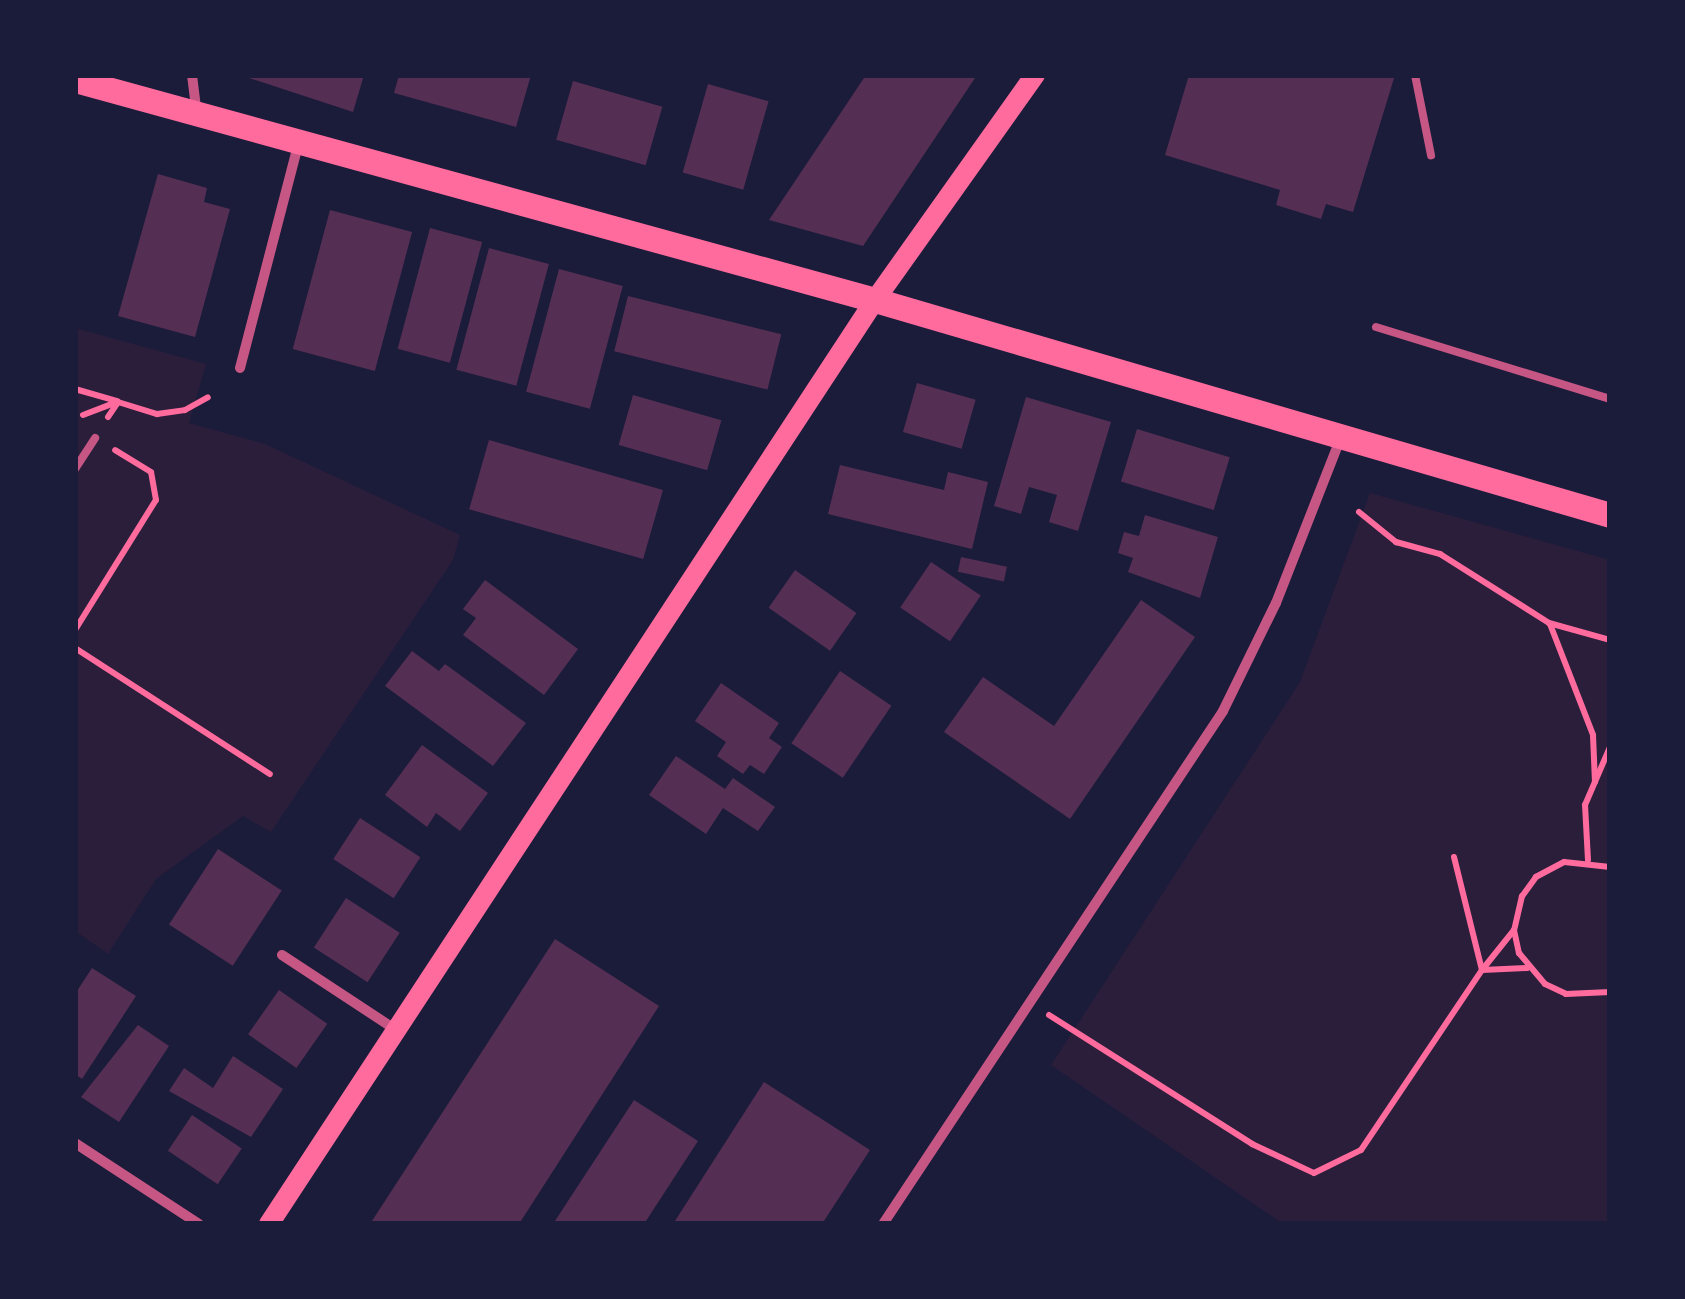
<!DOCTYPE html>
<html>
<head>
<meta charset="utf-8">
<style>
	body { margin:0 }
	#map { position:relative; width:1685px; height:1299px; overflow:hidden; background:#1b1b3a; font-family:"Alegreya Sans",sans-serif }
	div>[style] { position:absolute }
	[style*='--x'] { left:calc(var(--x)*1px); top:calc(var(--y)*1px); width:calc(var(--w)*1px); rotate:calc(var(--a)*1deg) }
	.green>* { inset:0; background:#2a1e3b }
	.building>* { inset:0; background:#542f53; transform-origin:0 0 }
	.path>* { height:6px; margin:-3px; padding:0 3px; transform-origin:3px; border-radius:3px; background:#ff6b9d }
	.service>* { height:8px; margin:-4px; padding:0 4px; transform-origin:4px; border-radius:4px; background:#c65784 }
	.minor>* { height:10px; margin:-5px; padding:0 5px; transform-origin:5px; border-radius:5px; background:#c65784 }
	.secondary>* { height:20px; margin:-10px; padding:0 10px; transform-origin:10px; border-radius:10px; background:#ff6b9d }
	.primary>* { height:25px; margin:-12.5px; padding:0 12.5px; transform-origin:12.5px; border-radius:12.5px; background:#ff6b9d }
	span { translate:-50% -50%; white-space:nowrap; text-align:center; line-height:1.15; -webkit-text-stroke:8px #1b1b3a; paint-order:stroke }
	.frame { position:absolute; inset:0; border:78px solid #1b1b3a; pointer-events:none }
</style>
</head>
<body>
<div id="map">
	<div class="green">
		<div style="clip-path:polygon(75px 328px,206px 364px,189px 423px,265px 444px,460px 535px,453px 560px,271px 832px,243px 816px,156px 879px,108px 954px,75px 931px)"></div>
		<div style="clip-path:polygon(1370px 493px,1610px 560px,1610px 1224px,1283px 1224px,1051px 1065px,1300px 682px)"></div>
	</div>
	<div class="building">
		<div style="clip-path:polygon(240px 75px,364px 75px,353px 112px)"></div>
		<div style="clip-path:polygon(399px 75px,531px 75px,516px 127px,394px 93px)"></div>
		<div style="clip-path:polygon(866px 75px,977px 75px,863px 246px,769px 220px)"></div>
		<div style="clip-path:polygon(1189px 75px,1395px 75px,1353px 212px,1326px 204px,1321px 219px,1276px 205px,1280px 190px,1165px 155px)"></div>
		<div style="left:573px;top:81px;width:93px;height:61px;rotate:16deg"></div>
		<div style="left:708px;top:84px;width:63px;height:92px;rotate:16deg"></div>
		<div style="clip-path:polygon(158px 174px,207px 188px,204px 202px,230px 209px,195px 337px,118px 316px)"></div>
		<div style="left:330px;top:210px;width:85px;height:144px;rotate:15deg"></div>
		<div style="left:430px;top:228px;width:54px;height:125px;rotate:15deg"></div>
		<div style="left:489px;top:248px;width:62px;height:126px;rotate:15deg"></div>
		<div style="left:559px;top:269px;width:66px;height:127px;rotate:15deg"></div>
		<div style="left:628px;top:296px;width:158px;height:57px;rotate:14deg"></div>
		<div style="left:917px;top:383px;width:61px;height:51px;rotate:16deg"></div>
		<div style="left:633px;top:395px;width:92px;height:52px;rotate:16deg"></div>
		<div style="clip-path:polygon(1026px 397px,1111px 422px,1078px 531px,1049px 522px,1057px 495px,1029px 487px,1021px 514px,994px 506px)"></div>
		<div style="left:1137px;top:429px;width:97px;height:55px;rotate:17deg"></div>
		<div style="left:489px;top:440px;width:181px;height:72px;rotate:16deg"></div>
		<div style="clip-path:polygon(840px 465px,944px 490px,948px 472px,988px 482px,972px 549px,828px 514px)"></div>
		<div style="clip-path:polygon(1145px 515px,1218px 537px,1200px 598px,1128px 572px,1133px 558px,1118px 553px,1124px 532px,1139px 536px)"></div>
		<div style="left:961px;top:557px;width:47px;height:15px;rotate:12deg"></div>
		<div style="left:931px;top:562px;width:60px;height:55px;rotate:34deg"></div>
		<div style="left:795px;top:570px;width:75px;height:46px;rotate:35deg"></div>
		<div style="clip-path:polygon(485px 580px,578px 649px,544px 695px,463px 635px,476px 618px,463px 609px)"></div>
		<div style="clip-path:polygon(1141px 600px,1195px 637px,1070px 819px,944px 732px,983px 677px,1054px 726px)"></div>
		<div style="clip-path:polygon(412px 651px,439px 671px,445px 664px,526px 723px,493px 766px,385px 686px)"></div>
		<div style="left:840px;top:671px;width:62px;height:87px;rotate:34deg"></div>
		<div style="clip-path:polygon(721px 683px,779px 723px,769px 738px,782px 747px,764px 774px,750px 765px,743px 774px,717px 756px,726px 742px,695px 721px)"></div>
		<div style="clip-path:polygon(422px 745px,488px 793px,460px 831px,436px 813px,427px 827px,385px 795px)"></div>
		<div style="clip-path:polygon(676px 756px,725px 789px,733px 778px,775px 807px,758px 831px,723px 808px,706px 834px,649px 795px)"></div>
		<div style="left:360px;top:818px;width:72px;height:49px;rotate:33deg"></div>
		<div style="left:218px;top:849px;width:76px;height:90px;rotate:33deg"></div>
		<div style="left:346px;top:898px;width:64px;height:59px;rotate:33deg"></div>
		<div style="clip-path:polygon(555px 939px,659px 1006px,519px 1224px,370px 1224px)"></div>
		<div style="clip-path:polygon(92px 968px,136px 996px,82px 1079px,75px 1074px,75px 994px)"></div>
		<div style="left:279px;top:990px;width:59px;height:54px;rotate:35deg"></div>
		<div style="clip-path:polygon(138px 1025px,169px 1046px,119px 1122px,81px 1097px)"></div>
		<div style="clip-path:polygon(233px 1056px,283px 1089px,251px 1137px,169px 1091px,184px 1068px,213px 1088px)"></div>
		<div style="clip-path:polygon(764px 1082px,870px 1150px,822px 1224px,673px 1224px)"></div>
		<div style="clip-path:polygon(634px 1100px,698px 1141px,644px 1224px,553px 1224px)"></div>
		<div style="left:192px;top:1115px;width:60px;height:43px;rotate:34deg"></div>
	</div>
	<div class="path">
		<div style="--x:75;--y:389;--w:44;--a:15.9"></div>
		<div style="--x:83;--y:415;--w:36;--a:-21"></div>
		<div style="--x:108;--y:417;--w:18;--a:-56"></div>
		<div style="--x:118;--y:402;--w:41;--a:17.1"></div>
		<div style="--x:157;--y:414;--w:28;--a:-8"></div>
		<div style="--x:185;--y:410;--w:26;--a:-29"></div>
		<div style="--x:1359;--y:512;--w:48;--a:39"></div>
		<div style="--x:1396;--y:542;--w:46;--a:15.3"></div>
		<div style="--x:1440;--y:554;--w:129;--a:32.3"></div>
		<div style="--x:1549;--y:623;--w:63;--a:15.6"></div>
		<div style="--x:1550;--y:624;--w:119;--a:68.8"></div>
		<div style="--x:1593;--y:735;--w:47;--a:87.6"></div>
		<div style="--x:75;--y:630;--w:153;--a:-58.1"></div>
		<div style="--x:156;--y:500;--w:28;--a:-100"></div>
		<div style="--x:151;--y:472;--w:42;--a:-148.6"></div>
		<div style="--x:75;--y:648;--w:232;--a:32.9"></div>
		<div style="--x:1454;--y:857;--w:116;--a:76.1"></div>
		<div style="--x:1482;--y:970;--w:51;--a:-51.3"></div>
		<div style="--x:1588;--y:860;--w:55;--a:-93.1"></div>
		<div style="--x:1585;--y:805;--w:63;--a:-66.7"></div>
		<div style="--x:1610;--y:867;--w:46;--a:-173.8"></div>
		<div style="--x:1564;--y:862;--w:32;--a:152"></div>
		<div style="--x:1536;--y:877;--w:24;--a:126"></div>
		<div style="--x:1522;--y:896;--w:35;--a:103"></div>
		<div style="--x:1514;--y:930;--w:24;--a:78"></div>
		<div style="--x:1519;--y:953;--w:40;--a:50"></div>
		<div style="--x:1545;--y:984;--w:23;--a:25"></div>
		<div style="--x:1566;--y:994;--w:44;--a:-2.6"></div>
		<div style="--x:1049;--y:1015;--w:241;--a:32.4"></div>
		<div style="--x:1252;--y:1144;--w:68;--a:25.1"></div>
		<div style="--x:1314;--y:1173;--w:52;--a:-26.1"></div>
		<div style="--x:1361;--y:1150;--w:217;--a:-56.1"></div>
		<div style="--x:1482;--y:970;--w:45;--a:-2.5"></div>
	</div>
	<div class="service">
		<div style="--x:1415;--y:75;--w:82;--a:78.7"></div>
		<div style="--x:1376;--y:327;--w:242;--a:17.1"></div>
		<div style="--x:75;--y:469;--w:37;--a:-57"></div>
	</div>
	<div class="minor">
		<div style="--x:192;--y:75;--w:38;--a:83"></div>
		<div style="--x:240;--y:368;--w:234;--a:-75.4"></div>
		<div style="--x:282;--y:955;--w:133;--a:33.3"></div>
		<div style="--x:75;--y:1143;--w:148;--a:33.2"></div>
		<div style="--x:883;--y:1224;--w:615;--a:-56.46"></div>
		<div style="--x:1223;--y:711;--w:120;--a:-63.9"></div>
		<div style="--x:1276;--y:603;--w:178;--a:-68.6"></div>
	</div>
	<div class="secondary">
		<div style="--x:269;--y:1224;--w:1105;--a:-56.74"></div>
		<div style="--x:875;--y:300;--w:276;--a:-54.6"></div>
	</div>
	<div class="primary">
		<div style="--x:75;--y:80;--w:830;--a:15.38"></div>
		<div style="--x:875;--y:300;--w:766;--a:16.31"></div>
	</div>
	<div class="frame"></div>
</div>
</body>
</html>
